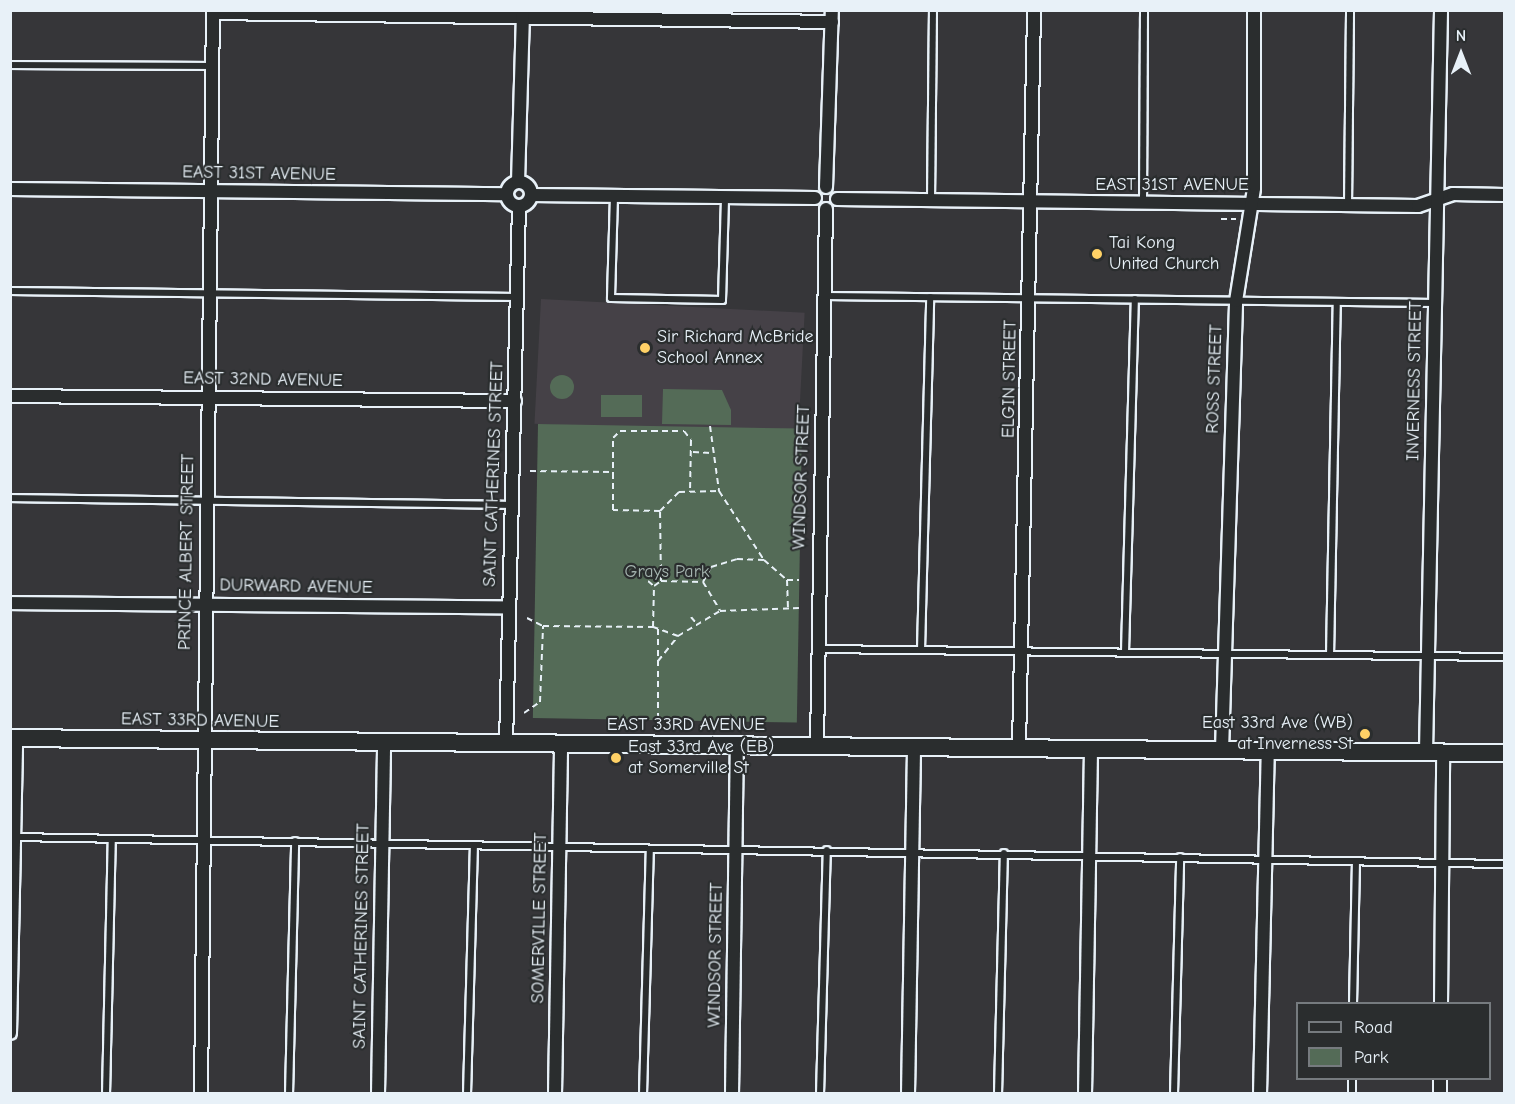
<!DOCTYPE html>
<html>
<head>
<meta charset="utf-8">
<style>
	body { margin:0 }
	#map { position:relative; width:1515px; height:1104px; overflow:hidden; background:#363639; font-family:"Comic Neue",sans-serif }
	div>[style] { position:absolute }
	[style*='--x'] { left:calc(var(--x)*1px); top:calc(var(--y)*1px); width:calc(var(--w)*1px); rotate:calc(var(--a)*1deg) }
	.built>* { inset:0; background:#454147; transform-origin:0 0 }
	.green>* { inset:0; background:#546b57; transform-origin:0 0 }
	.round { border-radius:50% }
	.path>* { height:2px; margin-top:-1px; transform-origin:0; background:repeating-linear-gradient(90deg,#e8f1f8 0 6px,transparent 0 10.5px) }
	.roads { filter:drop-shadow(2px 0 #e8f1f8) drop-shadow(-2px 0 #e8f1f8) drop-shadow(0 2px #e8f1f8) drop-shadow(0 -2px #e8f1f8) }
	.lane>* { height:6px; margin:-3px; padding:0 3px; transform-origin:3px; border-radius:3px; background:#2a2d2e }
	.street>* { height:12px; margin:-6px; padding:0 6px; transform-origin:6px; border-radius:6px; background:#2a2d2e }
	.street>.ring { margin:-6px; padding:0; box-sizing:content-box; background:none; border:12px solid #2a2d2e; border-radius:50% }
	.secondary>* { height:16px; margin:-8px; padding:0 8px; transform-origin:8px; border-radius:8px; background:#2a2d2e }
	.dots>* { width:16px; height:16px; translate:-50% -50%; box-sizing:border-box; border:3px solid #2a2d2e; border-radius:50% }
	span { translate:-50% -50%; white-space:nowrap; text-align:center; line-height:1.15; -webkit-text-stroke:4.5px #2a2d2e; paint-order:stroke }
	.street-label { font-size:18px; color:#e8f1f8 }
	.poi-label { font-size:18px; color:#e8f1f8 }
	.left { translate:0 -50%; text-align:left }
	.right { translate:-100% -50%; text-align:right }
	.park-label { font-size:18px; color:#a5b5b0 }
	.frame { position:absolute; inset:0; border:12px solid #e8f1f8; pointer-events:none }
	.legend { position:absolute; left:1296px; top:1002px; width:195px; height:78px; box-sizing:border-box; background:#2a2d2e; border:2px solid #767b7f; margin:0; padding:8px 10px; list-style:none; font-size:18px; color:#e8f1f8 }
	.legend li { display:flex; align-items:center; gap:12px; height:30px }
	.legend b { width:30px; border:2px solid #767b7f }
	.north { position:absolute; left:1431px; top:24px; width:60px; height:60px; -webkit-text-stroke:4px #2a2d2e; paint-order:stroke; rotate:0deg; font-size:16px; font-weight:700; line-height:24px; text-align:center; color:#e8f1f8 }
	.north::after { content:''; display:block; margin:auto; width:21px; height:27px; background:#e8f1f8; clip-path:polygon(50% 0,100% 100%,50% 72%,0 100%) }
</style>
</head>
<body>
<div id="map">
	<div class="built">
		<div style="left:541px;top:299px;width:264px;height:125px;rotate:3deg"></div>
	</div>
	<div class="green">
		<div class="round" style="left:550px;top:375px;width:24px;height:24px"></div>
		<div style="clip-path:polygon(663px 389px,722px 390px,731px 410px,731px 425px,662px 424px)"></div>
		<div style="left:601px;top:395px;width:41px;height:22px"></div>
		<div style="left:538px;top:424px;width:264px;height:294px;rotate:1deg"></div>
	</div>
	<div class="path">
		<div style="--x:1221;--y:219;--w:15;--a:0"></div>
		<div style="--x:710;--y:426;--w:66;--a:82.1"></div>
		<div style="--x:719;--y:491;--w:82;--a:56.9"></div>
		<div style="--x:693;--y:452;--w:18;--a:3"></div>
		<div style="--x:530;--y:471;--w:81;--a:0.7"></div>
		<div style="--x:660;--y:511;--w:47;--a:-178.8"></div>
		<div style="--x:613;--y:510;--w:72;--a:-90"></div>
		<div style="--x:613;--y:438;--w:10;--a:-45"></div>
		<div style="--x:620;--y:431;--w:64;--a:0"></div>
		<div style="--x:684;--y:431;--w:11;--a:52"></div>
		<div style="--x:691;--y:440;--w:50;--a:91.1"></div>
		<div style="--x:787;--y:580;--w:27;--a:88"></div>
		<div style="--x:648;--y:581;--w:8;--a:40"></div>
		<div style="--x:661;--y:581;--w:70;--a:-90.8"></div>
		<div style="--x:660;--y:511;--w:27;--a:-45"></div>
		<div style="--x:679;--y:492;--w:40;--a:-1.4"></div>
		<div style="--x:703;--y:582;--w:17;--a:-62"></div>
		<div style="--x:711;--y:567;--w:27;--a:-17"></div>
		<div style="--x:737;--y:559;--w:27;--a:2"></div>
		<div style="--x:764;--y:560;--w:30;--a:41"></div>
		<div style="--x:787;--y:580;--w:12;--a:0"></div>
		<div style="--x:691;--y:617;--w:8;--a:50"></div>
		<div style="--x:527;--y:618;--w:18;--a:27"></div>
		<div style="--x:543;--y:626;--w:110;--a:0.5"></div>
		<div style="--x:658;--y:629;--w:97;--a:90"></div>
		<div style="--x:678;--y:636;--w:27;--a:-160"></div>
		<div style="--x:653;--y:627;--w:41;--a:-88.6"></div>
		<div style="--x:654;--y:586;--w:9;--a:-36"></div>
		<div style="--x:661;--y:581;--w:42;--a:1.4"></div>
		<div style="--x:703;--y:582;--w:33;--a:59"></div>
		<div style="--x:658;--y:661;--w:32;--a:-51"></div>
		<div style="--x:678;--y:636;--w:49;--a:-30.8"></div>
		<div style="--x:720;--y:611;--w:79;--a:-2.2"></div>
		<div style="--x:524;--y:713;--w:19;--a:-35"></div>
		<div style="--x:540;--y:702;--w:76;--a:-87.7"></div>
	</div>
	<div class="roads">
		<div class="lane">
			<div style="--x:10;--y:65;--w:202;--a:0.3"></div>
			<div style="--x:614;--y:196;--w:102;--a:91.7"></div>
			<div style="--x:611;--y:298;--w:111;--a:1"></div>
			<div style="--x:722;--y:300;--w:102;--a:-88.3"></div>
			<div style="--x:931;--y:200;--w:190;--a:-89.4"></div>
			<div style="--x:1143;--y:202;--w:192;--a:-89.7"></div>
			<div style="--x:1348;--y:205;--w:195;--a:-89.4"></div>
			<div style="--x:10;--y:291;--w:507;--a:0.68"></div>
			<div style="--x:825;--y:296;--w:610;--a:0.66"></div>
			<div style="--x:10;--y:498;--w:504;--a:0.8"></div>
			<div style="--x:817;--y:649;--w:687;--a:0.67"></div>
			<div style="--x:921;--y:650;--w:353;--a:-88.5"></div>
			<div style="--x:1125;--y:652;--w:353;--a:-88.4"></div>
			<div style="--x:1330;--y:655;--w:353;--a:-88.9"></div>
			<div style="--x:14;--y:837;--w:1490;--a:1.04"></div>
			<div style="--x:1353;--y:1004;--w:142;--a:-88.8"></div>
			<div style="--x:106;--y:1094;--w:255;--a:-88.7"></div>
			<div style="--x:289;--y:1094;--w:253;--a:-88.6"></div>
			<div style="--x:467;--y:1094;--w:249;--a:-88.4"></div>
			<div style="--x:643;--y:1094;--w:245;--a:-88.4"></div>
			<div style="--x:820;--y:1094;--w:244;--a:-88.4"></div>
			<div style="--x:998;--y:1094;--w:241;--a:-88.6"></div>
			<div style="--x:1174;--y:1094;--w:237;--a:-88.5"></div>
			<div style="--x:1352;--y:1094;--w:16;--a:-90"></div>
		</div>
		<div class="street">
			<div style="--x:213;--y:13;--w:619;--a:0.83"></div>
			<div class="ring" style="left:507px;top:182px;width:12px;height:12px"></div>
			<div style="--x:518;--y:182;--w:170;--a:-88.3"></div>
			<div style="--x:826;--y:187;--w:177;--a:-88.1"></div>
			<div style="--x:10;--y:189;--w:497;--a:0.6"></div>
			<div style="--x:531;--y:195;--w:284;--a:0.6"></div>
			<div style="--x:837;--y:199;--w:581;--a:0.69"></div>
			<div style="--x:1418;--y:206;--w:37;--a:-19"></div>
			<div style="--x:1453;--y:194;--w:51;--a:1.1"></div>
			<div style="--x:10;--y:396;--w:505;--a:0.57"></div>
			<div style="--x:10;--y:603;--w:499;--a:0.5"></div>
			<div style="--x:506;--y:744;--w:538;--a:-88.62"></div>
			<div style="--x:817;--y:745;--w:536;--a:-89.04"></div>
			<div style="--x:1019;--y:747;--w:737;--a:-88.83"></div>
			<div style="--x:1222;--y:750;--w:449;--a:-88.2"></div>
			<div style="--x:1236;--y:301;--w:114;--a:-80.9"></div>
			<div style="--x:1254;--y:188;--w:178;--a:-90"></div>
			<div style="--x:1426;--y:752;--w:742;--a:-88.84"></div>
			<div style="--x:1441;--y:1004;--w:252;--a:-89.5"></div>
			<div style="--x:10;--y:1033;--w:295;--a:-88.8"></div>
			<div style="--x:201;--y:1094;--w:1084;--a:-89.37"></div>
			<div style="--x:378;--y:1094;--w:351;--a:-89"></div>
			<div style="--x:555;--y:1094;--w:350;--a:-89"></div>
			<div style="--x:732;--y:1094;--w:350;--a:-89.2"></div>
			<div style="--x:908;--y:1094;--w:348;--a:-89"></div>
			<div style="--x:1085;--y:1094;--w:345;--a:-89"></div>
			<div style="--x:1260;--y:1094;--w:343;--a:-88.7"></div>
			<div style="--x:1440;--y:1094;--w:16;--a:-90"></div>
		</div>
		<div class="secondary">
			<div style="--x:10;--y:738;--w:1494;--a:0.58"></div>
		</div>
	</div>
	<div class="dots">
		<div style="left:1097px;top:254px;background:#ffd166"></div>
		<div style="left:645px;top:348px;background:#ffd166"></div>
		<div style="left:1365px;top:734px;background:#ffd166"></div>
		<div style="left:616px;top:758px;background:#ffd166"></div>
	</div>
	<div class="street-label">
		<span style="left:259px;top:174px;rotate:1deg">EAST 31ST AVENUE</span>
		<span style="left:1172px;top:185px">EAST 31ST AVENUE</span>
		<span style="left:1010px;top:379px;rotate:-89deg">ELGIN STREET</span>
		<span style="left:1215px;top:379px;rotate:-88deg">ROSS STREET</span>
		<span style="left:263px;top:380px;rotate:1deg">EAST 32ND AVENUE</span>
		<span style="left:1415px;top:381px;rotate:-89deg">INVERNESS STREET</span>
		<span style="left:494px;top:474px;rotate:-88deg">SAINT CATHERINES STREET</span>
		<span style="left:802px;top:477px;rotate:-88deg">WINDSOR STREET</span>
		<span style="left:187px;top:552px;rotate:-89deg">PRINCE ALBERT STREET</span>
		<span style="left:296px;top:587px;rotate:1deg">DURWARD AVENUE</span>
		<span style="left:200px;top:721px;rotate:1deg">EAST 33RD AVENUE</span>
		<span style="left:686px;top:725px">EAST 33RD AVENUE</span>
		<span style="left:540px;top:918px;rotate:-89deg">SOMERVILLE STREET</span>
		<span style="left:362px;top:936px;rotate:-89deg">SAINT CATHERINES STREET</span>
		<span style="left:716px;top:955px;rotate:-89deg">WINDSOR STREET</span>
	</div>
	<div class="poi-label">
		<span class="left" style="left:1109px;top:254px">Tai Kong<br>United Church</span>
		<span class="left" style="left:657px;top:348px">Sir Richard McBride<br>School Annex</span>
		<span class="right" style="left:1353px;top:734px">East 33rd Ave (WB)<br>at Inverness St</span>
		<span class="left" style="left:628px;top:758px">East 33rd Ave (EB)<br>at Somerville St</span>
	</div>
	<div class="park-label">
		<span style="left:667px;top:572px">Grays Park</span>
	</div>
	<div class="frame"></div>
	<ul class="legend">
	<li><b style="height:8px;background:#2a2d2e"></b>Road</li>
	<li><b style="height:16px;background:#546b57"></b>Park</li>
	</ul>
	<div class="north">N</div>
</div>
</body>
</html>
